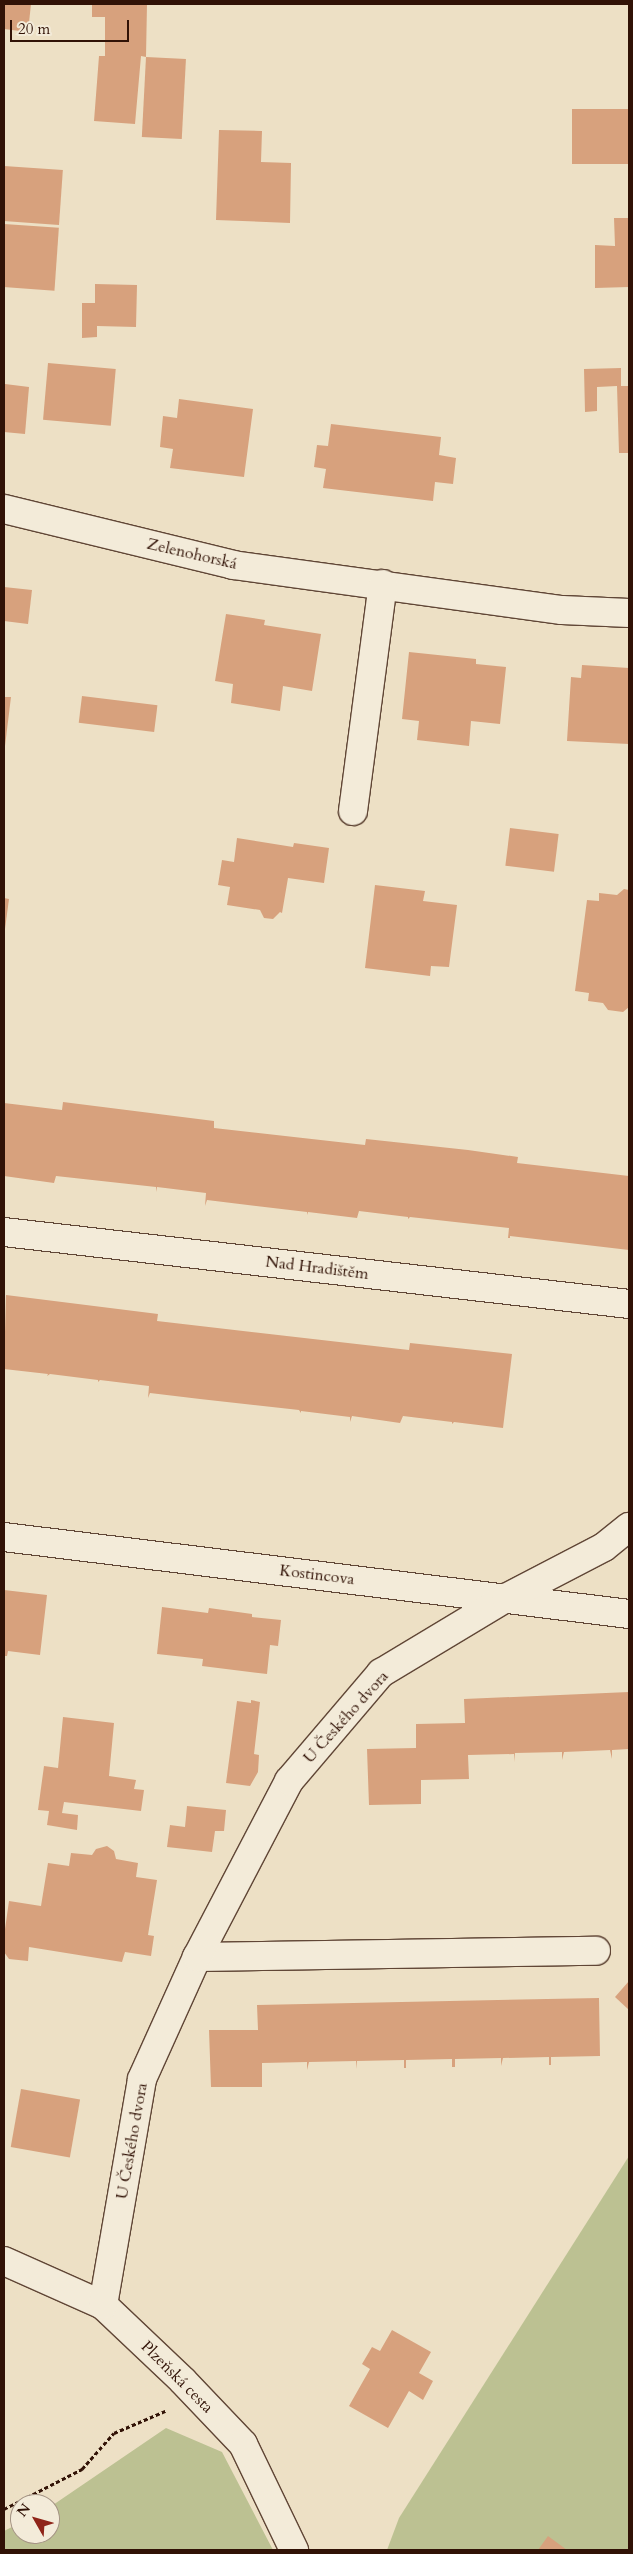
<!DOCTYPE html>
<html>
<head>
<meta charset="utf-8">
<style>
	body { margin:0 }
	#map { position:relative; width:633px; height:2554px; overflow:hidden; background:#ede0c5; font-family:Cardo,serif }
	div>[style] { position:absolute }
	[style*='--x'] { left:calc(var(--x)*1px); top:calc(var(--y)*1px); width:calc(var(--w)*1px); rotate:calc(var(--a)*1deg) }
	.green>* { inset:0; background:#bcc192 }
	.building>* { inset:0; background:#d7a17d; transform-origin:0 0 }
	.path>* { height:3px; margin-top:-1.5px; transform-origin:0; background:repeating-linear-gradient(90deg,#311206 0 4px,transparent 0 6.5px) }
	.roads { filter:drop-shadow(1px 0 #604636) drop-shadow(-1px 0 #604636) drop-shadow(0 1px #604636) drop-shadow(0 -1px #604636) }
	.minor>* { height:28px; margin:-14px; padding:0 14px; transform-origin:14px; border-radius:14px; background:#f3ebd9 }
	span { translate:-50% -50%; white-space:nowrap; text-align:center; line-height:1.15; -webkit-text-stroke:4.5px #f3ebd9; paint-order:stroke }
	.street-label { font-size:16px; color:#311206 }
	.frame { position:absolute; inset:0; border:5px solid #311206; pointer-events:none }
	.north { position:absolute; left:10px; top:2494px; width:50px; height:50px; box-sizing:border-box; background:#f3ebd9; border:1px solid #a59485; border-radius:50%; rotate:308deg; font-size:14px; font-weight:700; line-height:20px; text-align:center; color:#311206 }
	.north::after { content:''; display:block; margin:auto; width:18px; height:22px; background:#8f2418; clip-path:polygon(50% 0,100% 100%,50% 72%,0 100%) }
	.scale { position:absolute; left:10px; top:20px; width:119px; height:22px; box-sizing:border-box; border:2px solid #311206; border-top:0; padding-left:6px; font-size:15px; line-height:18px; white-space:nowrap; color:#311206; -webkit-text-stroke:4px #f3ebd9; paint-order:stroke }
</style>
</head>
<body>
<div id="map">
	<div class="green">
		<div style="clip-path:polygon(629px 2156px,629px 2550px,387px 2550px,399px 2518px)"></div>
		<div style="clip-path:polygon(166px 2428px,222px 2452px,273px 2550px,4px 2550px,4px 2531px,20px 2523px,20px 2534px,50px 2534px,50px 2507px)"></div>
	</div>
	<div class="building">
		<div style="clip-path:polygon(4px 4px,31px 4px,28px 32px,4px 29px)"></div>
		<div style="clip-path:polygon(92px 4px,147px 4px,146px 57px,141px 56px,135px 124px,94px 121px,99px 56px,105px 56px,105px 17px,92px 17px)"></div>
		<div style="left:146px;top:57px;width:40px;height:80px;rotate:3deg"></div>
		<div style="left:629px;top:109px;width:55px;height:57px;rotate:90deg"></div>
		<div style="clip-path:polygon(219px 130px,262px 131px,261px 162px,291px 163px,290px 223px,216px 220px)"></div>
		<div style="left:4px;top:166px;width:59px;height:55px;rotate:4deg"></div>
		<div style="clip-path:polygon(614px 218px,629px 218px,629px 287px,595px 288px,595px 245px,615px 246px)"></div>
		<div style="left:4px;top:224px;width:55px;height:63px;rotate:4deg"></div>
		<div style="clip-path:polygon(95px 284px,137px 285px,136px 327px,97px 326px,97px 337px,82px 338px,82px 303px,95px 303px)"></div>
		<div style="left:48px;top:363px;width:68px;height:57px;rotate:5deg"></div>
		<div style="clip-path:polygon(621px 368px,621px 386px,629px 386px,629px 453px,619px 453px,617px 386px,597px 387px,597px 411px,585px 412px,584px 369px)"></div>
		<div style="clip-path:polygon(5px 384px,29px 387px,25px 434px,4px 432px)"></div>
		<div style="clip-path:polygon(179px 399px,253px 409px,244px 477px,170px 468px,173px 449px,160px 447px,163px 416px,177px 418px)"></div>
		<div style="clip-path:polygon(331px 424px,441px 437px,439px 455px,456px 458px,453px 484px,435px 482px,433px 501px,323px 488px,326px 469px,314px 467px,317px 445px,328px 446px)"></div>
		<div style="clip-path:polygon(4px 587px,32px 590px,28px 624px,4px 621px)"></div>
		<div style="clip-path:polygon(226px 614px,265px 620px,264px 625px,321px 634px,312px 691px,283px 686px,280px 711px,231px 703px,233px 684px,215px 681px)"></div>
		<div style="clip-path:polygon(409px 652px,476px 659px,476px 664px,506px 667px,500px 724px,471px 721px,469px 746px,417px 740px,419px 721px,402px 719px)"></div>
		<div style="clip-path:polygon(582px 665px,629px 668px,629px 744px,567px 741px,571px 677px,581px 678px)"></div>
		<div style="left:82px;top:696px;width:76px;height:27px;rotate:7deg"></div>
		<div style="clip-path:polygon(4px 697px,11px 697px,5px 746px,4px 746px)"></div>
		<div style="left:510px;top:828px;width:49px;height:38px;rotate:7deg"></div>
		<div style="clip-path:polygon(237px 838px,293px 847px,294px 843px,329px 848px,324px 883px,288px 878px,282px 913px,280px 912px,273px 919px,264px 918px,260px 910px,227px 905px,230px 887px,218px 885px,222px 860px,234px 862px)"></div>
		<div style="clip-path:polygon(375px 885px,425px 891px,423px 901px,457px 905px,449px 967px,431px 966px,430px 976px,365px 968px)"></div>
		<div style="clip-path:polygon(624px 889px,629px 890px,629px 1007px,623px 1012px,608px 1010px,603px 1003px,588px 1001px,589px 993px,575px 991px,587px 900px,599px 901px,599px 893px,617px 895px)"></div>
		<div style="clip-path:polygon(4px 898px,9px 899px,5px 929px,4px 929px)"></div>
		<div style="clip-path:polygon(63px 1102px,214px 1121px,214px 1128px,365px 1145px,366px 1139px,468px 1150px,518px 1157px,517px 1163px,629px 1176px,629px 1250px,510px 1236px,510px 1238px,508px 1238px,509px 1228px,410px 1217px,408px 1219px,408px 1217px,359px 1211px,357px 1218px,308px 1212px,308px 1215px,307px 1212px,207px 1200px,205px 1206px,206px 1193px,157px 1187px,156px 1192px,156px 1187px,56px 1176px,54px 1183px,4px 1176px,4px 1103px,62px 1110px)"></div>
		<div style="clip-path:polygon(6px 1295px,158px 1314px,157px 1321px,409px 1350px,410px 1343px,512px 1354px,503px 1428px,454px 1422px,452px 1424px,452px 1422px,403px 1416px,400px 1423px,352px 1416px,350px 1422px,350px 1417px,301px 1411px,301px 1413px,299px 1410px,200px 1399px,150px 1393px,148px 1398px,149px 1386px,100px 1380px,98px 1382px,98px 1380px,50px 1374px,47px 1376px,48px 1374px,4px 1369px)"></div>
		<div style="clip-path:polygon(4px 1590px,47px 1595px,40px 1655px,8px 1651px,7px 1656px,4px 1656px)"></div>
		<div style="clip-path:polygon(162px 1607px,208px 1613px,209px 1608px,252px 1614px,252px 1617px,281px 1620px,278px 1646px,270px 1645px,267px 1674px,202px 1666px,203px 1659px,157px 1654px)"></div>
		<div style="clip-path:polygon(629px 1692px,629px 1749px,612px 1750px,612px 1759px,610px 1750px,564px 1752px,562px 1760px,562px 1752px,515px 1753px,514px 1762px,514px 1754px,468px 1755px,469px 1779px,421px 1780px,421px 1804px,369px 1805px,367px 1749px,416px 1748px,416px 1724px,465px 1723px,464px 1699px)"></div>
		<div style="clip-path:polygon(251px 1700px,260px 1702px,254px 1754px,259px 1755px,258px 1772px,250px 1786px,226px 1783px,237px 1701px,251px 1703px)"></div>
		<div style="clip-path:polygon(63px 1717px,114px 1723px,109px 1776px,136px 1780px,134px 1789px,144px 1790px,141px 1811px,64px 1802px,62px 1813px,78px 1815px,77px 1830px,47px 1825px,49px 1811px,38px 1810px,44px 1766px,58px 1768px)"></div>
		<div style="clip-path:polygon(187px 1806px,226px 1810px,224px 1831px,215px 1831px,212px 1852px,167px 1847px,170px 1825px,185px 1827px)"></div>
		<div style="clip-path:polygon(107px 1846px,114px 1851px,116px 1859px,138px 1863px,136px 1877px,157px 1880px,148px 1935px,154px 1936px,151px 1956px,125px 1952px,122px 1962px,29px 1947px,28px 1961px,9px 1959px,4px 1952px,4px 1936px,9px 1901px,41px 1906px,48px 1863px,69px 1866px,71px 1853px,92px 1855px,96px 1849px)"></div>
		<div style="clip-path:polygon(629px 1981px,629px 2010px,615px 1997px)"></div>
		<div style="clip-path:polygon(599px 1998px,600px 2056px,551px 2057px,551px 2065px,549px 2065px,549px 2057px,503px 2058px,501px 2066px,501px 2058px,455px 2059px,455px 2067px,452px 2067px,452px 2059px,406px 2060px,406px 2068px,404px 2068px,404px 2060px,357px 2061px,356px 2069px,356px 2061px,309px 2062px,307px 2070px,307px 2062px,262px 2063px,262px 2087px,211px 2087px,209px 2030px,258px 2030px,257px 2005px)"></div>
		<div style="left:21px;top:2089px;width:60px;height:59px;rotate:10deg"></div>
		<div style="clip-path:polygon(392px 2330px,431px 2352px,419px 2373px,433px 2381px,423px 2400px,409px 2391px,388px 2428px,349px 2406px,370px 2369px,362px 2364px,372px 2347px,380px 2351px)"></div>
		<div style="clip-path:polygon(548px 2536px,567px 2550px,538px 2550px)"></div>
	</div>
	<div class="path">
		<div style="--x:4;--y:2509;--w:88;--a:-27.1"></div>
		<div style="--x:82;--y:2469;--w:48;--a:-48.4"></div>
		<div style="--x:114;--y:2433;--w:56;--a:-23.3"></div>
	</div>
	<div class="roads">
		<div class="minor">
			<div style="--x:4;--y:509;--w:236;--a:13.7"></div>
			<div style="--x:233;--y:565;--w:332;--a:7.8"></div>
			<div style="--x:562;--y:610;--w:67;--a:2.6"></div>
			<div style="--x:353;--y:811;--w:229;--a:-82.5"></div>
			<div style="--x:4;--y:1232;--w:629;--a:6.57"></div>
			<div style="--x:4;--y:1537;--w:630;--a:7.02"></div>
			<div style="--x:197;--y:1957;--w:399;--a:-0.9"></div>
			<div style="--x:4;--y:2261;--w:108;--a:24"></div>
			<div style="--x:103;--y:2305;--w:110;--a:43.5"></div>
			<div style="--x:183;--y:2381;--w:87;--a:46.4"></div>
			<div style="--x:243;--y:2444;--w:118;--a:64.3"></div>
			<div style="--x:103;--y:2305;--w:229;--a:-80.2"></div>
			<div style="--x:142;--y:2079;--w:134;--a:-65.7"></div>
			<div style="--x:197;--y:1957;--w:199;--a:-62.4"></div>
			<div style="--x:289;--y:1781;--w:142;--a:-49.6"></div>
			<div style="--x:381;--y:1673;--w:146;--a:-31"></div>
			<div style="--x:506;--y:1598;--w:110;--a:-27.5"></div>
			<div style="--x:604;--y:1547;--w:32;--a:-39"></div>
		</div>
	</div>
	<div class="street-label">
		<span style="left:192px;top:554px;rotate:13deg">Zelenohorská</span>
		<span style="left:317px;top:1268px;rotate:7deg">Nad Hradištěm</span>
		<span style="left:317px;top:1575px;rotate:7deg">Kostincova</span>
		<span style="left:346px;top:1717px;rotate:-48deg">U Českého dvora</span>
		<span style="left:132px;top:2141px;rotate:-80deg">U Českého dvora</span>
		<span style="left:177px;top:2377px;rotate:45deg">Plzeňská cesta</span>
	</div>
	<div class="frame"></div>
	<div class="north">N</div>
	<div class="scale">20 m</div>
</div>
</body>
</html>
